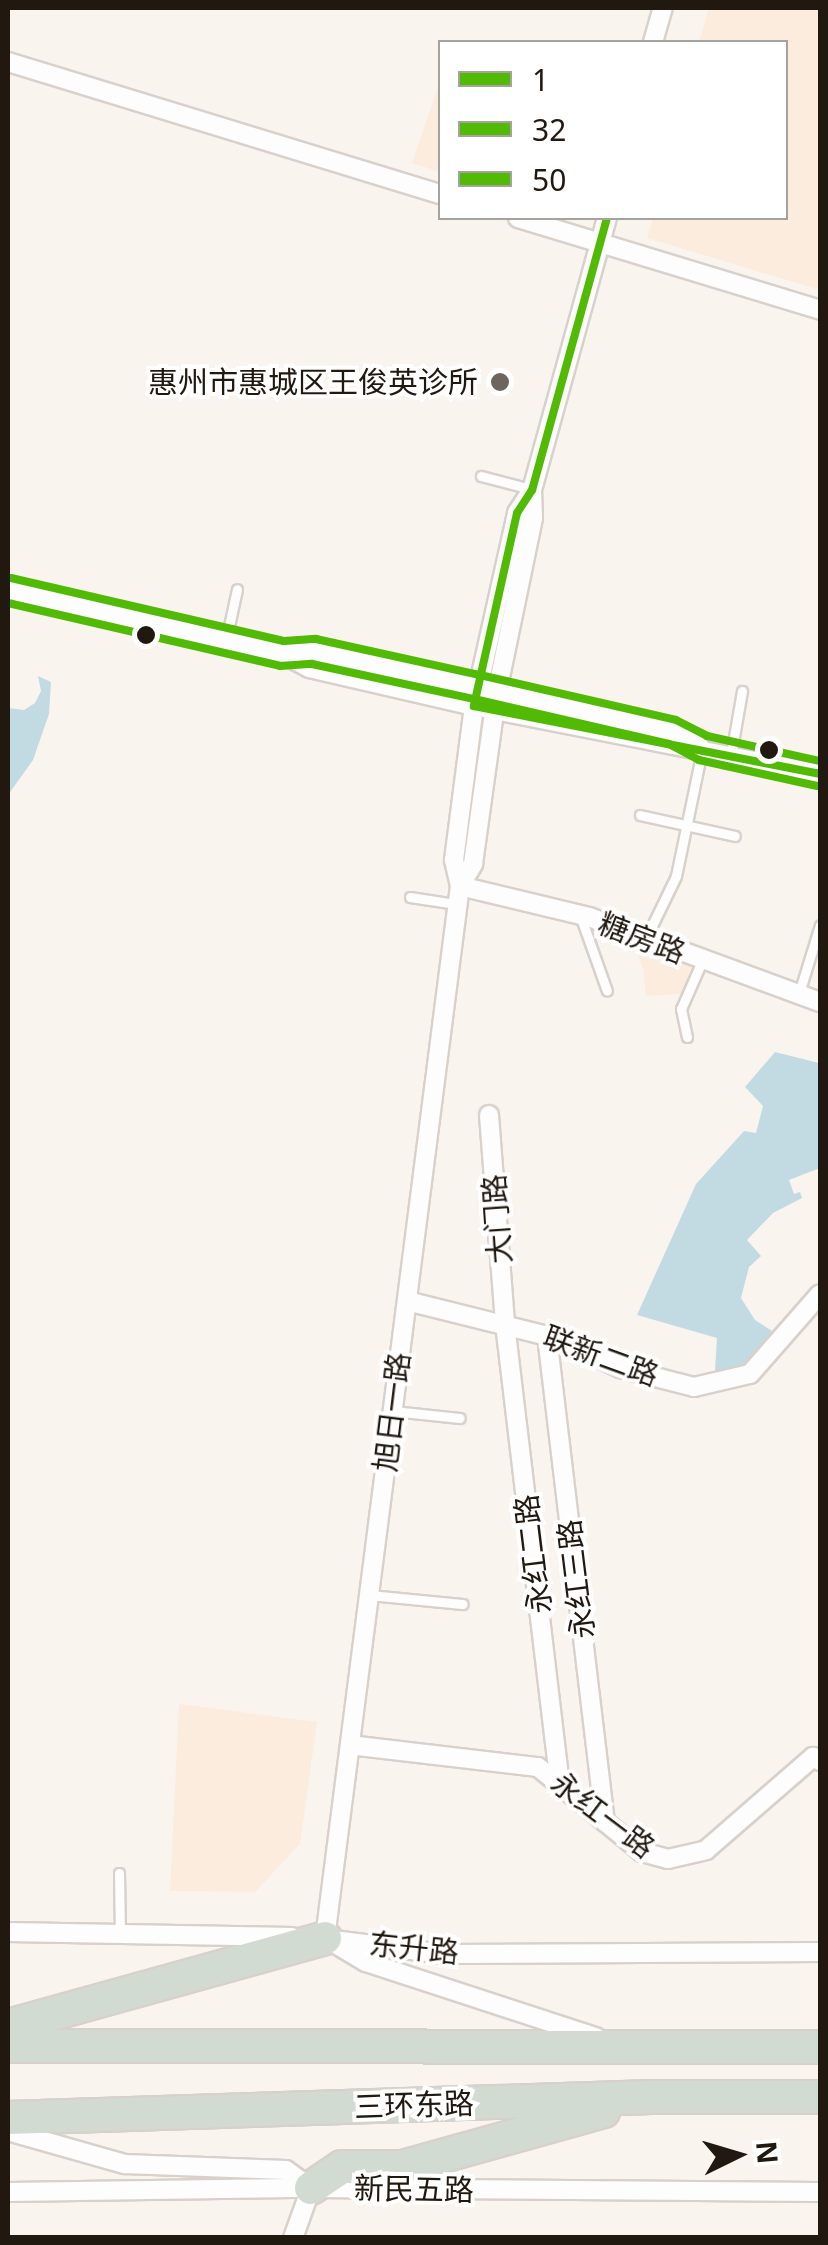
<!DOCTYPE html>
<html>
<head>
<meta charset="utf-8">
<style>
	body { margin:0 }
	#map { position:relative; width:828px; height:2245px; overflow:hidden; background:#faf4ef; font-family:"Noto Sans","Noto Sans SC",sans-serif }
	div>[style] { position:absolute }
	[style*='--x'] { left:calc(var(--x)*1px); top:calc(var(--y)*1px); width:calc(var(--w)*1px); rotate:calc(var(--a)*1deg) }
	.built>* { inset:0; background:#fcecdd }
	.water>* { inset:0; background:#c2dbe2 }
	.roads { filter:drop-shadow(2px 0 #d8d1cb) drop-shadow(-2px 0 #d8d1cb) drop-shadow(0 2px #d8d1cb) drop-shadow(0 -2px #d8d1cb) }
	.lane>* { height:9px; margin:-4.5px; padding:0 4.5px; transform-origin:4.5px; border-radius:4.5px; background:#fefdfd }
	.street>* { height:18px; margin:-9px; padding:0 9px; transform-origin:9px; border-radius:9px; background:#fefdfd }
	.highway>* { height:32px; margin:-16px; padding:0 16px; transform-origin:16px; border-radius:16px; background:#d2dbd2 }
	.bus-1>* { height:8px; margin:-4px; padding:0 4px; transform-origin:4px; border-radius:4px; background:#51ba05 }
	.bus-2>* { height:8px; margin:-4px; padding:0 4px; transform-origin:4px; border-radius:4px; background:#51ba05 }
	.bus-3>* { height:8px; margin:-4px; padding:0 4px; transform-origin:4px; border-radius:4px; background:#51ba05 }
	.dots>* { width:28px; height:28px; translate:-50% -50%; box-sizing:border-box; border:5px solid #fff; border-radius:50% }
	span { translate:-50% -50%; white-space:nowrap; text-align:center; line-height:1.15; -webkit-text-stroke:8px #fff; paint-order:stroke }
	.poi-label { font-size:30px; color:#211810 }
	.right { translate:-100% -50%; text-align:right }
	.street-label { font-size:30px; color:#211810 }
	.frame { position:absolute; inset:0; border:10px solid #211810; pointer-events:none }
	.legend { position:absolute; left:438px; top:40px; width:350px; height:180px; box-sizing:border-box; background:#fff; border:2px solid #a6a39f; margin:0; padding:12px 18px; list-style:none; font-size:30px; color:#211810 }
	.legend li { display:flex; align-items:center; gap:20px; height:50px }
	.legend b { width:50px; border:2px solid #a6a39f }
	.north { position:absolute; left:688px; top:2105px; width:100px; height:100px; -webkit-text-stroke:8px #fff; paint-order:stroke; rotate:85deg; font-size:28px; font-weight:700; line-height:40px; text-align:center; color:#211810 }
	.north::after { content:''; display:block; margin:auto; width:35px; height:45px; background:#211810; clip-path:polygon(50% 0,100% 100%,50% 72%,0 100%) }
</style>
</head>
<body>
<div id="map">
	<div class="built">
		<div style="clip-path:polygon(709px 8px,820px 8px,820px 290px,647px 238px,653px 218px,786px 218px,786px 42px,699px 42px)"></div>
		<div style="clip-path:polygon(440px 81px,440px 172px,412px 163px)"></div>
		<div style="clip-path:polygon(632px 941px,693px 965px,681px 994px,646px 996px,643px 968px)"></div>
		<div style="clip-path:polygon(179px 1704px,317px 1722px,300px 1844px,255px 1892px,170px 1891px)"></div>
	</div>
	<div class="water">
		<div style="clip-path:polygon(38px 676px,51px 682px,49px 714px,33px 760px,8px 795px,8px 708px,24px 710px,35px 703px,41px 691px)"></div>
		<div style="clip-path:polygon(775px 1052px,819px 1063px,820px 1168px,789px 1180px,794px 1194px,800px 1192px,802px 1198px,773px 1213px,747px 1240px,761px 1256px,749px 1267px,741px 1298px,755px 1320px,774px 1332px,742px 1371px,715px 1370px,717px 1338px,637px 1315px,696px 1184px,744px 1131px,756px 1133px,763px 1106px,745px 1087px)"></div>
	</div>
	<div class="roads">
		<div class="lane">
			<div style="--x:481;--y:476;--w:52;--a:14.6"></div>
			<div style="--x:226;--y:640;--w:52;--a:-77.8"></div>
			<div style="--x:731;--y:754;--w:64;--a:-80.1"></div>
			<div style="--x:640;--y:815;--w:97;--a:12.5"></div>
			<div style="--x:410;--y:897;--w:47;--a:8.7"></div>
			<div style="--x:581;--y:918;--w:77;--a:70.4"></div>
			<div style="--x:647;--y:936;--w:67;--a:-64.2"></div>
			<div style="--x:676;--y:876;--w:128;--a:-78.3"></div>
			<div style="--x:799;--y:993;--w:71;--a:-72.8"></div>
			<div style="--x:687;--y:1037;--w:29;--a:-102"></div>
			<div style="--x:681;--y:1009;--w:52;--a:-66.4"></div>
			<div style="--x:393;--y:1411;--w:67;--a:6"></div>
			<div style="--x:369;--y:1595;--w:94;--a:5.5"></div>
			<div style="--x:119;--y:1873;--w:61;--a:89.1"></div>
		</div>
		<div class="street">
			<div style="--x:653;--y:42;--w:35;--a:-74"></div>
			<div style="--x:8;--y:62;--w:452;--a:17"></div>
			<div style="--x:518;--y:218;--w:316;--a:16.9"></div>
			<div style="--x:8;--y:590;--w:282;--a:13.1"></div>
			<div style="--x:283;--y:654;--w:30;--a:28"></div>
			<div style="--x:309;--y:668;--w:169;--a:13"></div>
			<div style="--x:474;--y:706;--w:353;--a:11.1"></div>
			<div style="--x:283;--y:654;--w:30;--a:-6"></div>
			<div style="--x:313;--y:651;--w:168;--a:12.4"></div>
			<div style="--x:477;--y:687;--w:201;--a:12.9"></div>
			<div style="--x:673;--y:732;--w:30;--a:28"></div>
			<div style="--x:460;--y:886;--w:26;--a:-59"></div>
			<div style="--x:473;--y:864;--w:174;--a:-82.1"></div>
			<div style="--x:497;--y:692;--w:178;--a:-78.3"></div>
			<div style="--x:533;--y:518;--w:27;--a:-92"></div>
			<div style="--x:460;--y:886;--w:133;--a:13.5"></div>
			<div style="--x:589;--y:917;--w:246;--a:20.2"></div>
			<div style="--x:489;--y:1115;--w:210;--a:85.6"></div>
			<div style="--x:505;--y:1324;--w:464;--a:83.2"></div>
			<div style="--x:407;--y:1301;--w:153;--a:14"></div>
			<div style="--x:555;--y:1338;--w:72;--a:24.8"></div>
			<div style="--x:620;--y:1368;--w:76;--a:14.4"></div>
			<div style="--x:694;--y:1387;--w:57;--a:-13.1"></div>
			<div style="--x:750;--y:1374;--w:106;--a:-48.8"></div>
			<div style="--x:547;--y:1336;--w:489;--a:83.2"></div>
			<div style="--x:350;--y:1745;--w:189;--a:6.7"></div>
			<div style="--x:538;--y:1767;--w:134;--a:39.3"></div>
			<div style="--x:642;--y:1852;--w:27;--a:15"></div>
			<div style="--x:668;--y:1859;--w:39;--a:-13"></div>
			<div style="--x:706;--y:1850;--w:142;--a:-41"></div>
			<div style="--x:813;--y:1757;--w:8;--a:30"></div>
			<div style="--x:8;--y:1932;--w:284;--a:1"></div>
			<div style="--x:318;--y:1938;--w:126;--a:7.3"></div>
			<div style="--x:443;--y:1954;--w:377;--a:-0.3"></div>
			<div style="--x:325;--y:1938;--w:1061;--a:-82.69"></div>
			<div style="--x:460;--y:886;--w:27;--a:-103"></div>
			<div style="--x:454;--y:860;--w:155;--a:-82.6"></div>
			<div style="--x:474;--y:706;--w:198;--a:-77.4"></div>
			<div style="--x:517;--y:513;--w:27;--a:-57"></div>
			<div style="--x:532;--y:490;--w:282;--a:-74.6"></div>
			<div style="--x:334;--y:1943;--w:37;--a:31"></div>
			<div style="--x:366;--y:1962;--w:242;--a:18.1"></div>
			<div style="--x:8;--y:2131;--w:122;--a:15.8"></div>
			<div style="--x:125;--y:2164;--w:161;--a:2.1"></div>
			<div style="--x:286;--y:2170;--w:31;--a:36"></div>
			<div style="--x:311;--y:2188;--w:53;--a:109.8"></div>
			<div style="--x:8;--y:2192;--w:303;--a:-0.8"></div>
			<div style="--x:311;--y:2188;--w:509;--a:0.45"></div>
		</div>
		<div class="highway">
			<div style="--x:8;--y:2026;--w:329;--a:-15.5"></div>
			<div style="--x:8;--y:2046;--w:812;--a:0.07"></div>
			<div style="--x:8;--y:2118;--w:644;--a:-1.87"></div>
			<div style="--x:652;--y:2097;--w:168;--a:0"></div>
			<div style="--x:311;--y:2188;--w:37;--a:-34"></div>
			<div style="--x:342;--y:2167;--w:61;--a:0"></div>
			<div style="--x:403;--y:2167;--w:208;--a:-15.6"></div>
		</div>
	</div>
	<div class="bus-1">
		<div style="--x:607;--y:218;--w:282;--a:105.4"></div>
		<div style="--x:532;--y:490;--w:27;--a:123"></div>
		<div style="--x:517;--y:513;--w:198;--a:102.6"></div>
		<div style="--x:474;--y:706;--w:353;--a:11.1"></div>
	</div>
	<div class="bus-2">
		<div style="--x:8;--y:603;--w:279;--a:13"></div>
		<div style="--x:280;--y:666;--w:32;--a:-4"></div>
		<div style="--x:312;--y:664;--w:166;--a:12.2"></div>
		<div style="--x:474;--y:699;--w:200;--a:13"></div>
		<div style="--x:669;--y:744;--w:34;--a:28"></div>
		<div style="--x:699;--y:760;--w:121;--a:12.4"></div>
	</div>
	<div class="bus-3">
		<div style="--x:11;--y:578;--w:280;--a:13"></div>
		<div style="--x:284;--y:641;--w:32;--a:-4"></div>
		<div style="--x:316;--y:639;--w:168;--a:12.4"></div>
		<div style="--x:480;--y:675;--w:201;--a:12.9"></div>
		<div style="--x:676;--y:720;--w:35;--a:27"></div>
		<div style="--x:707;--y:736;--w:116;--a:12.5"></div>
	</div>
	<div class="dots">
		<div style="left:500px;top:382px;background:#6d655e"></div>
		<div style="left:146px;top:635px;background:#211810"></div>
		<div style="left:769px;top:750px;background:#211810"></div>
	</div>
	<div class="poi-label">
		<span class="right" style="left:478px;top:382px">惠州市惠城区王俊英诊所</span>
	</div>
	<div class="street-label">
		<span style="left:642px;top:938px;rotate:21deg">糖房路</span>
		<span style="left:497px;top:1219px;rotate:-94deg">大门路</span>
		<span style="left:601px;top:1356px;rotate:20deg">联新二路</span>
		<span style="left:392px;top:1412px;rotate:-83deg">旭日一路</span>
		<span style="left:533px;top:1554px;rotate:-97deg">永红二路</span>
		<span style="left:576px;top:1579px;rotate:-97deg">永红三路</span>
		<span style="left:603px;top:1815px;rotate:37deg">永红一路</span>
		<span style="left:414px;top:1948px;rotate:6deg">东升路</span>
		<span style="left:414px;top:2105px;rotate:-2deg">三环东路</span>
		<span style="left:414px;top:2189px;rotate:1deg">新民五路</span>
	</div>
	<div class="frame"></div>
	<ul class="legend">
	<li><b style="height:12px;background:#51ba05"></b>1</li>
	<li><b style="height:12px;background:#51ba05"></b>32</li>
	<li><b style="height:12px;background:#51ba05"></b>50</li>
	</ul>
	<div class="north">N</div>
</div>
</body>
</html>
